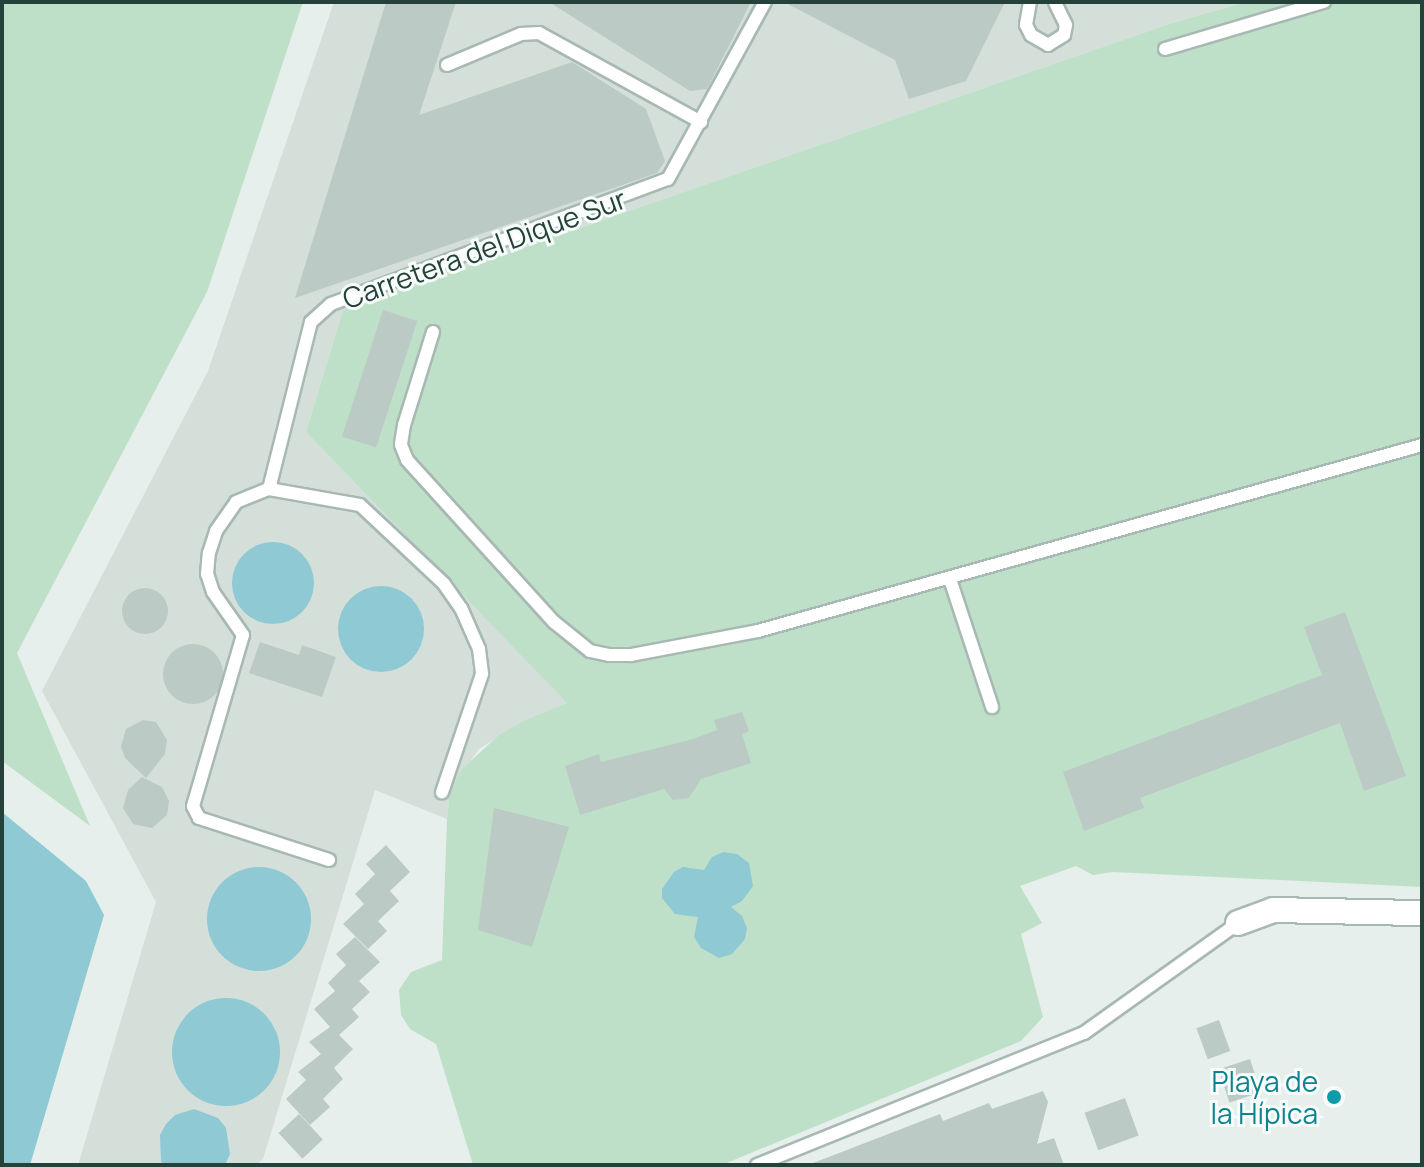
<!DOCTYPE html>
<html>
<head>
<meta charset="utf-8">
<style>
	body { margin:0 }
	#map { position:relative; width:1424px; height:1167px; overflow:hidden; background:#e6efeb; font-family:Manrope,sans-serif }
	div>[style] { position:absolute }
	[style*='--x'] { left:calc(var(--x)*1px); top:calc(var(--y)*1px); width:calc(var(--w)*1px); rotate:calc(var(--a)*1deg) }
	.built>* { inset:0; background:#d4dfda }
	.green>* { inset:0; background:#bfe0c8 }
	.water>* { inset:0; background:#8ec9d4 }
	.round { border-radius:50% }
	.building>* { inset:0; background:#bbcac4; transform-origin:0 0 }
	.roads { filter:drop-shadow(2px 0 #a8b8b2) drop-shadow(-2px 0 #a8b8b2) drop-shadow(0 2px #a8b8b2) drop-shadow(0 -2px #a8b8b2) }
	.service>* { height:12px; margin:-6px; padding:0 6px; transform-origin:6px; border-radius:6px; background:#fff }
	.minor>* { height:24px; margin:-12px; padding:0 12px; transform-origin:12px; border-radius:12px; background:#fff }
	.dots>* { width:22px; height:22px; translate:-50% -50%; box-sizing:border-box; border:4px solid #f7fbf9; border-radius:50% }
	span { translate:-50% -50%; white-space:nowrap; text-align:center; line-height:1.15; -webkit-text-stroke:6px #f7fbf9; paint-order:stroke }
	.street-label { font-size:28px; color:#24423a }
	.culture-label { font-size:28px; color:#0d838f }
	.right { translate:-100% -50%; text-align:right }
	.frame { position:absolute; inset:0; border:4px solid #24423a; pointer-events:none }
</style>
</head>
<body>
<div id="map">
	<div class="built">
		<div style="clip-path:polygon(334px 2px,1246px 2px,1172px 23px,343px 310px,306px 432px,568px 703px,525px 720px,479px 749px,450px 790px,447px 819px,375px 790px,263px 1159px,256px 1165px,78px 1165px,156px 902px,42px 691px,208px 371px)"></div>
	</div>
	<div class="green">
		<div style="clip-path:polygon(2px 2px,303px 2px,207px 292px,17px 653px,90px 826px,2px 761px)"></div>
		<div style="clip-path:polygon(1246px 2px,1422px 2px,1422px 887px,1113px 872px,1093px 875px,1076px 866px,1020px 886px,1042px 923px,1021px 934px,1043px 1017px,1021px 1041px,722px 1165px,473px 1165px,436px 1044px,410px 1029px,401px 1015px,399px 990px,411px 972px,442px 960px,447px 819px,450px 790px,462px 769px,499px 735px,525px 720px,567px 703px,306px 432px,343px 310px,1172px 23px)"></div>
	</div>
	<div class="water">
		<div class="round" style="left:232px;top:542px;width:82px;height:82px"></div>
		<div class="round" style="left:338px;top:586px;width:86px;height:86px"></div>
		<div style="clip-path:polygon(2px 812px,86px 881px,104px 915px,30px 1165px,2px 1165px)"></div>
		<div style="clip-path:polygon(723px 852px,737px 854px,749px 863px,753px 886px,742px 901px,731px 907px,742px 916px,747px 928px,745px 939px,732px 954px,719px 958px,701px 948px,694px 937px,698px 917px,675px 914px,662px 898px,662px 889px,674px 872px,683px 867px,704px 870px,712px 857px)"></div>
		<div class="round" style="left:207px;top:867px;width:104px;height:104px"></div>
		<div class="round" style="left:172px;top:998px;width:108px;height:108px"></div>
		<div style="clip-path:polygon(194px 1109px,218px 1118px,226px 1128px,230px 1154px,225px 1165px,164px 1165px,161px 1161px,160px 1135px,166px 1124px,175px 1115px)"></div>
	</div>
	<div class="building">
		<div style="clip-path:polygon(386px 2px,456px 2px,419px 115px,572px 62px,646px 109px,665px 161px,657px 173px,295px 298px)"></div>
		<div style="clip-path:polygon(549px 2px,751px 2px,707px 89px,690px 91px)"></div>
		<div style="clip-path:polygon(784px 2px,1005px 2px,966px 81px,909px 99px,895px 60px)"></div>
		<div style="left:383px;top:310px;width:36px;height:133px;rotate:18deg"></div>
		<div class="round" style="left:122px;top:588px;width:46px;height:46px"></div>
		<div style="clip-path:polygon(1345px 612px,1406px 776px,1364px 791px,1340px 723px,1140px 798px,1144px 808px,1084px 831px,1063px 772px,1322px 675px,1304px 627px)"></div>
		<div style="clip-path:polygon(260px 642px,299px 655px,302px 645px,336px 657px,322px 697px,249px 673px)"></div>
		<div class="round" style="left:163px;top:644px;width:60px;height:60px"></div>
		<div style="clip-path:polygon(742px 712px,749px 731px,742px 734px,751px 763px,701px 779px,689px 798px,673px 800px,664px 789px,580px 815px,565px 766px,599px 754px,601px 762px,690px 740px,717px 730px,714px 720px)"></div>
		<div style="clip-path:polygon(143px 720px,156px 722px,167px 740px,165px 754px,146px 778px,125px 758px,121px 747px,126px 729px)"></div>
		<div style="clip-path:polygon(142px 777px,162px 787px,169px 801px,167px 815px,152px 828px,133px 824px,123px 808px,128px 790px)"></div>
		<div style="clip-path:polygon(494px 808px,569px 827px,532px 947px,478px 930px)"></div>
		<div style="clip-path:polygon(386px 845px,410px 872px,390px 891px,399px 901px,378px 921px,387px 931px,368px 949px,343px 924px,364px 904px,355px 894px,375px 874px,366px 864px)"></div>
		<div style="clip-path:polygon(355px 937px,380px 962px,359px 981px,370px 992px,352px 1009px,359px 1017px,339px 1035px,353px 1049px,334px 1068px,343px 1079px,323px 1099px,330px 1107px,310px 1125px,286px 1099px,306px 1080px,298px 1072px,321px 1054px,309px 1042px,330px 1027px,314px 1009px,335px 991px,328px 983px,346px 965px,336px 954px)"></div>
		<div style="left:1219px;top:1020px;width:33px;height:24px;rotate:70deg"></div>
		<div style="left:1250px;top:1059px;width:35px;height:33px;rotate:72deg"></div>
		<div style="clip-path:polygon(1043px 1091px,1048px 1102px,1037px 1144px,1054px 1138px,1064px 1165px,808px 1165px,940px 1114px,943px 1121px,989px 1103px,992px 1109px)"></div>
		<div style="left:1125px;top:1098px;width:40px;height:43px;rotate:70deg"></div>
		<div style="left:299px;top:1114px;width:35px;height:28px;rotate:47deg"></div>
	</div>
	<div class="roads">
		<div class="service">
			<div style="--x:1030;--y:2;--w:23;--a:100"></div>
			<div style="--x:1026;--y:25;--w:11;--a:63"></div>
			<div style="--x:1031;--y:35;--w:20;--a:30"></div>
			<div style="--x:1048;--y:45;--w:19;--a:-32"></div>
			<div style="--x:1064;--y:35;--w:10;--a:-79"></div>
			<div style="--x:1066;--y:25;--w:25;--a:-116"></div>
			<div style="--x:1165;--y:49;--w:166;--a:-16.5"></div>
			<div style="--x:447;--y:65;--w:80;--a:-22.7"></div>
			<div style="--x:521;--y:34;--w:18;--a:-3"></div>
			<div style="--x:539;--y:33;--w:185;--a:28.8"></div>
			<div style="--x:433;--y:332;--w:97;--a:107.3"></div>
			<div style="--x:404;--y:425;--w:20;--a:99"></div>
			<div style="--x:401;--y:445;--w:16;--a:68"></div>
			<div style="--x:407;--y:460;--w:219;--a:47.8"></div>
			<div style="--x:554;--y:622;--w:46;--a:38.9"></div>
			<div style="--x:590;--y:651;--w:19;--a:12"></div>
			<div style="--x:609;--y:655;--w:22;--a:0"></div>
			<div style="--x:631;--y:655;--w:129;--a:-10.7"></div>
			<div style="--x:758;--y:631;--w:690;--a:-15.65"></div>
			<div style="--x:269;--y:489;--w:92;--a:10"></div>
			<div style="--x:360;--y:505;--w:115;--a:43.2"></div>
			<div style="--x:444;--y:584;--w:29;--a:55"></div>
			<div style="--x:461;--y:608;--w:45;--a:66.3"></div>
			<div style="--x:479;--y:649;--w:25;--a:83"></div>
			<div style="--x:482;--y:674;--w:125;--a:108.7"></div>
			<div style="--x:950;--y:579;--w:135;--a:71.8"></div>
			<div style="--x:329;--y:860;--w:137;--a:-162.1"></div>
			<div style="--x:199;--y:818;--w:13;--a:-117"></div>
			<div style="--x:193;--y:806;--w:178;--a:-73.7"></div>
			<div style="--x:243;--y:635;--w:52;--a:-124.9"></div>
			<div style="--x:213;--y:592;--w:19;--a:-108"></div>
			<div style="--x:207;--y:574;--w:21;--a:-85"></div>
			<div style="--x:209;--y:553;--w:23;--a:-72"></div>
			<div style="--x:216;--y:531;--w:35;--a:-55"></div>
			<div style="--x:236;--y:502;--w:35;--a:-22"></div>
			<div style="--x:269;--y:489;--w:172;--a:-75.9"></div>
			<div style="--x:311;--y:322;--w:27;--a:-42"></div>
			<div style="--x:331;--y:304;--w:359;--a:-20.4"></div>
			<div style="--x:668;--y:179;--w:202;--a:-61.3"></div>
			<div style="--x:757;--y:1165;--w:353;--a:-22"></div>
			<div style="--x:1084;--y:1033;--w:189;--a:-35.5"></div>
		</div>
		<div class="minor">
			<div style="--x:1238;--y:923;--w:37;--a:-20"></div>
			<div style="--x:1273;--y:910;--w:149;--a:1.2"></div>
		</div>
	</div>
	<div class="dots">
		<div style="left:1334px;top:1097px;background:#0f9aa8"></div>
	</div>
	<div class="street-label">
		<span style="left:484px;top:248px;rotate:-20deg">Carretera del Dique Sur</span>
	</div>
	<div class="culture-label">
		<span class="right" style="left:1318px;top:1097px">Playa de<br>la Hípica</span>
	</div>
	<div class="frame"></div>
</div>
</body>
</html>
